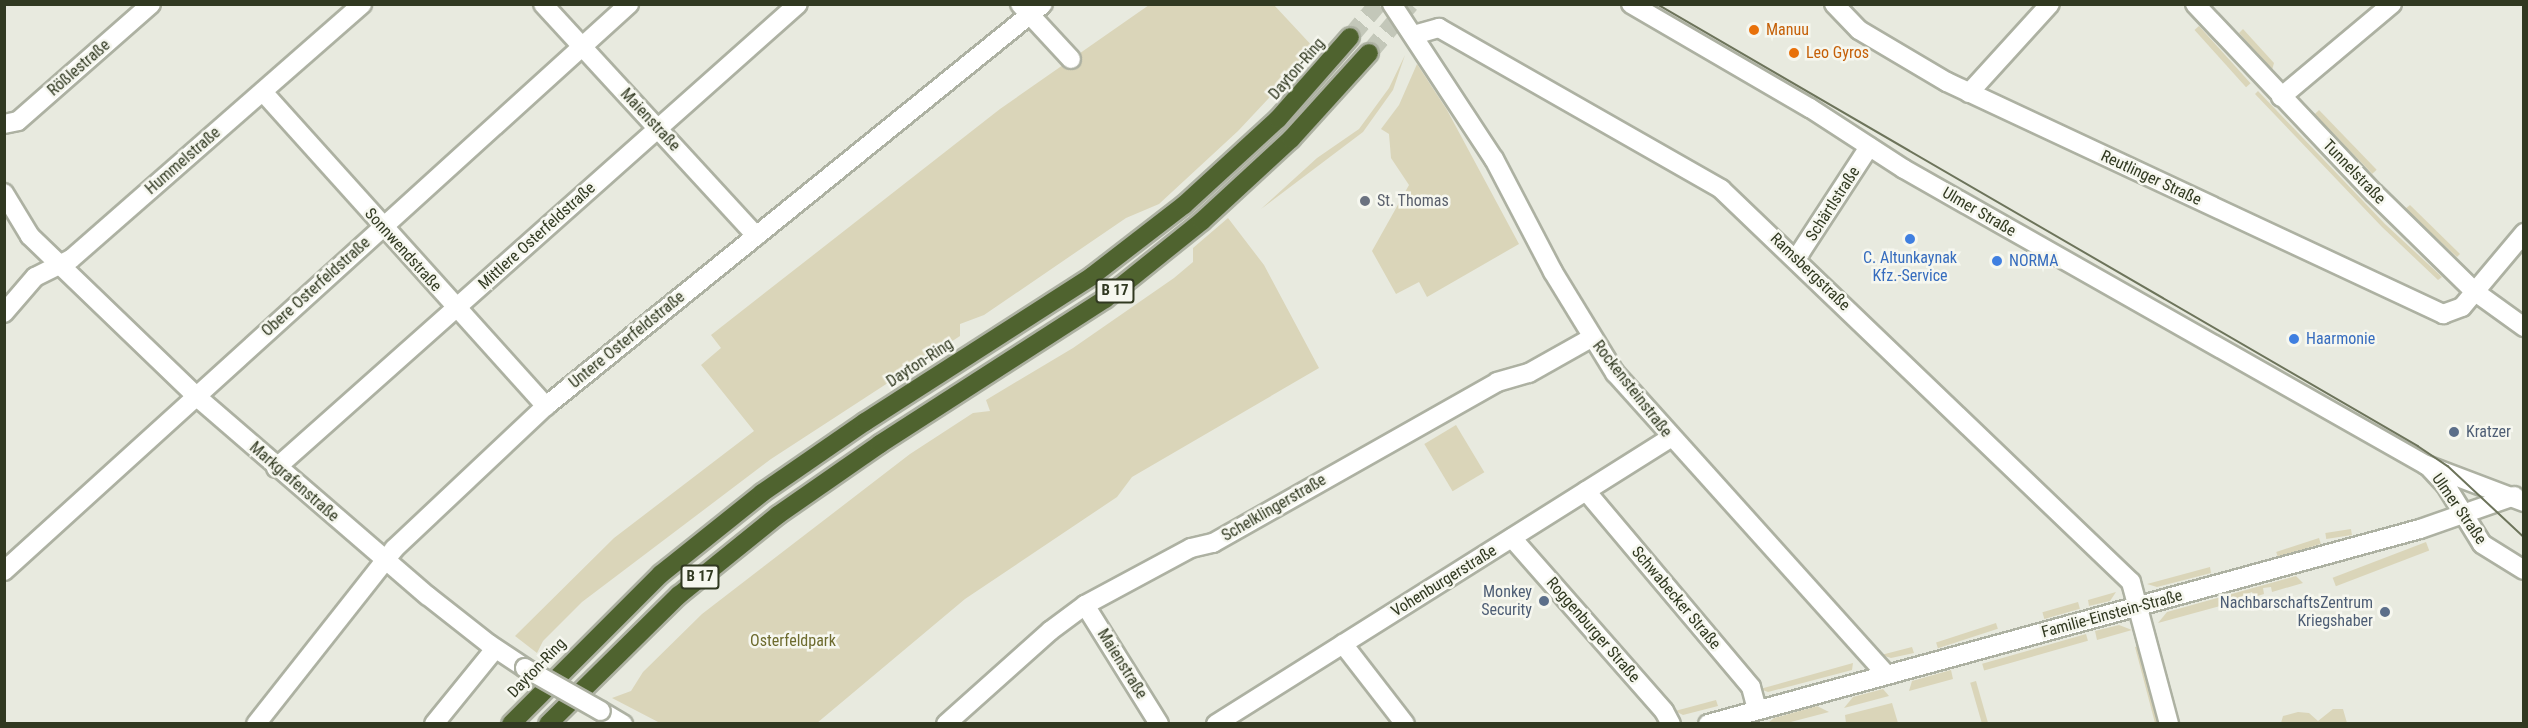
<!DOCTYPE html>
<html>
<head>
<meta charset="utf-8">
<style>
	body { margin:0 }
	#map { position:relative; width:2528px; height:728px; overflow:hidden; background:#e8eadf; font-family:"Roboto Condensed",sans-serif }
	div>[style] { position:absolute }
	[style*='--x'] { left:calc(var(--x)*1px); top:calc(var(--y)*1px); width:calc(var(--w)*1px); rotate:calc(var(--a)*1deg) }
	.green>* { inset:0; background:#dad5b9; transform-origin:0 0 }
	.highway-tunnel>* { height:18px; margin-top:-9px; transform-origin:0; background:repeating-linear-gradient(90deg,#c3c7b9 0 18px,transparent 0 27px) }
	.roads { filter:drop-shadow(2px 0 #adb1a2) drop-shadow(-2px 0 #adb1a2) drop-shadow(0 2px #adb1a2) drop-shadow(0 -2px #adb1a2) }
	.minor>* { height:18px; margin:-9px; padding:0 9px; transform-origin:9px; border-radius:9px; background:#fff }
	.highway>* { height:18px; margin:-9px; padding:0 9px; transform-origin:9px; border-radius:9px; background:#4f632f }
	.tram>* { height:1.5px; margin:-0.75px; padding:0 0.75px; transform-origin:0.75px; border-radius:0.75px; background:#6d745b }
	.bridges { filter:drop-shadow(2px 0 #adb1a2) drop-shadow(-2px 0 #adb1a2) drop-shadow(0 2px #adb1a2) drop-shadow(0 -2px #adb1a2) }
	.minor-bridge>* { height:18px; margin:-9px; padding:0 9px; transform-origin:9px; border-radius:9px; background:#fff }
	.dots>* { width:16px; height:16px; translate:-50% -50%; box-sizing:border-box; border:3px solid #f6f7ef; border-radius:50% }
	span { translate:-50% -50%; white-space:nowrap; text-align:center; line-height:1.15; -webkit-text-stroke:5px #f6f7ef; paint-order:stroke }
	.shield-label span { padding:2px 4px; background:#f6f7ef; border:2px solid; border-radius:4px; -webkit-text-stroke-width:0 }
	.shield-label { font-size:15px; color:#313921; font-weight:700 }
	.food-label { font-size:16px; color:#c56008 }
	.left { translate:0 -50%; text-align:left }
	.street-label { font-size:16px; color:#313921 }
	.worship-label { font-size:16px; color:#5b616d }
	.shop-label { font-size:16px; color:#366cbe }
	.service-label { font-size:16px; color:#4e5e75 }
	.right { translate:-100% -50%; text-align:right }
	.park-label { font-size:16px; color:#6d6b2e }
	.frame { position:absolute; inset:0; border:6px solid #313921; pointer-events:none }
</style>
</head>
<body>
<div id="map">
	<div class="green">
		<div style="clip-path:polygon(1149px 5px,1274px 5px,1315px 49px,1238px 131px,1159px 204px,1126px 218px,984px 315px,960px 324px,960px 336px,771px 459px,582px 602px,543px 641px,537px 653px,515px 636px,614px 538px,754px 431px,701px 365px,721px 348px,711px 335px,1000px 109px)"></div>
		<div style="left:2199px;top:26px;width:77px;height:6px;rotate:48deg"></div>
		<div style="clip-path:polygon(2243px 29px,2274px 63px,2272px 70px,2239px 33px)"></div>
		<div style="clip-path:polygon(1405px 55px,1393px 90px,1363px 132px,1261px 209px,1317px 158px,1359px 129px,1389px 88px)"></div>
		<div style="clip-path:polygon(1417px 64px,1447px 110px,1519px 244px,1427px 297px,1419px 282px,1396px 294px,1372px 251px,1409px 185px,1391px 158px,1389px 134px,1381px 129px,1399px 105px)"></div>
		<div style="clip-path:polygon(2258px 91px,2385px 224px,2442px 277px,2438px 280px,2382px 227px,2255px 94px)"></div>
		<div style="left:2319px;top:110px;width:83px;height:6px;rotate:46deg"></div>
		<div style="clip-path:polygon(2410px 205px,2460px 254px,2457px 257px,2405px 209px)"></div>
		<div style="clip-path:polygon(1228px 218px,1264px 265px,1319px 368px,1132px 477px,1117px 497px,965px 599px,817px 723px,660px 723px,612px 698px,631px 691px,643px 672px,702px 614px,910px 454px,973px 413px,990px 411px,986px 400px,1073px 348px,1174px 278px,1193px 262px,1193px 248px)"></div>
		<div style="left:1456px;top:425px;width:55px;height:37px;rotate:59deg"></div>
		<div style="left:2351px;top:529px;width:6px;height:26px;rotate:81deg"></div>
		<div style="left:2319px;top:538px;width:6px;height:45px;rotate:72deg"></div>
		<div style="left:2426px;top:542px;width:9px;height:100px;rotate:69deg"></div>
		<div style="clip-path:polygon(2210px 567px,2211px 573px,2157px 587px,2147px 584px)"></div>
		<div style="clip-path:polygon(2296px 576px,2303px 583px,2272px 592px,2271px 587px,2263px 588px,2264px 594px,2254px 597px,2252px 592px,2242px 596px,2242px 600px,2158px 623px,2167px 612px)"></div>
		<div style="clip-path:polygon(2116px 592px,2110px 601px,2089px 606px,2088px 600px)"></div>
		<div style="left:2078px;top:602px;width:7px;height:37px;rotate:74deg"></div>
		<div style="left:1996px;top:623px;width:6px;height:63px;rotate:72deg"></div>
		<div style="clip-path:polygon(2119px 625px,2132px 630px,2097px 640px,2095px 631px)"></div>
		<div style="left:2086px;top:634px;width:7px;height:108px;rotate:74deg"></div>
		<div style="clip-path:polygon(2140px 646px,2161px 723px,2155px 723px,2135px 647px)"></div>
		<div style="clip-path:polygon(1912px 647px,1914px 653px,1891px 658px,1881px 655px)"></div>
		<div style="clip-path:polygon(1853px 663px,1852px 670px,1768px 692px,1760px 689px)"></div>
		<div style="clip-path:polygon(1951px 670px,1953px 679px,1909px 691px,1912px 681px)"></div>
		<div style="left:1976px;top:681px;width:44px;height:6px;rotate:74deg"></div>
		<div style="clip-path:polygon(1883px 689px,1889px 696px,1844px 708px,1853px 697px)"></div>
		<div style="clip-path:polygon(1716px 700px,1718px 706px,1683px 715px,1675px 711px)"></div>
		<div style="clip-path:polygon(1892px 703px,1898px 723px,1846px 723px,1845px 715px)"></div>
		<div style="clip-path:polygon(1817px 706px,1829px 712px,1787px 723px,1768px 723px,1774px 718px)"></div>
		<div style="clip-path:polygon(2333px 709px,2343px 709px,2347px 723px,2281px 723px,2283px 716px,2298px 712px,2309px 713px,2318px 721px)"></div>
	</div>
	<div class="highway-tunnel">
		<div style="--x:1350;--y:37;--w:43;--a:-49.7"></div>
		<div style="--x:1369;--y:53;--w:64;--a:-50.1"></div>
	</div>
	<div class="roads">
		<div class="minor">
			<div style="--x:543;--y:4;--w:315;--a:47.4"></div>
			<div style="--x:1020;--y:4;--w:75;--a:47.2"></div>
			<div style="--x:1392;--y:4;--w:186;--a:56.7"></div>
			<div style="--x:1494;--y:159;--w:127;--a:62.4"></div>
			<div style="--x:1553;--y:272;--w:119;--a:58.5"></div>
			<div style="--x:1615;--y:373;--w:405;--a:48"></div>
			<div style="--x:1631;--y:4;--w:207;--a:30.2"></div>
			<div style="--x:1810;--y:108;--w:112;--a:33"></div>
			<div style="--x:1904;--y:169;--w:600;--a:29.56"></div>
			<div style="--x:2426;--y:465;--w:105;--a:20.7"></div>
			<div style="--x:1834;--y:4;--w:36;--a:46"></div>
			<div style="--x:1859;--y:30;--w:102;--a:30.6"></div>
			<div style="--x:1947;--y:82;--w:548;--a:25.07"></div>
			<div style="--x:2443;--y:314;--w:20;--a:-20"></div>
			<div style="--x:2462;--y:307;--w:97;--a:-50"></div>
			<div style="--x:2195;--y:4;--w:260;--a:46.6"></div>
			<div style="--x:2374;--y:193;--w:140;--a:44.4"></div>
			<div style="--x:2474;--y:291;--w:62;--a:35.8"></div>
			<div style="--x:1414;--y:35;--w:26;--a:-16"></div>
			<div style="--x:1439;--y:28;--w:325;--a:29.7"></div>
			<div style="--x:1721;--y:189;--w:568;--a:43.79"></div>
			<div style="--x:2131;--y:582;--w:147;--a:75"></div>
			<div style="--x:263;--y:92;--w:423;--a:48"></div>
			<div style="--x:1969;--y:93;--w:120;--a:-47.7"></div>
			<div style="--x:2281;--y:97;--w:145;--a:-40"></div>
			<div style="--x:4;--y:124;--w:14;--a:-12"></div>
			<div style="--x:18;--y:121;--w:177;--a:-41.3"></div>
			<div style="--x:4;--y:193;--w:50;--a:58.8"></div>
			<div style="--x:30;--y:236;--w:231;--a:43.9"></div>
			<div style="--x:196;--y:396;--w:306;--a:40.8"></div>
			<div style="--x:428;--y:596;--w:78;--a:38.2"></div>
			<div style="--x:489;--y:644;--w:43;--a:33.7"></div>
			<div style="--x:1796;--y:259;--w:134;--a:-56.9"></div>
			<div style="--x:4;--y:313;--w:48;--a:-49.3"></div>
			<div style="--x:35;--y:277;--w:40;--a:-26.6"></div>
			<div style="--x:71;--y:259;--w:387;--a:-41.2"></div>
			<div style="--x:2428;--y:466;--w:25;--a:47"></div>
			<div style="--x:2445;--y:484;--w:70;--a:58.3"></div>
			<div style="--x:2482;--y:544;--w:49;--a:31.8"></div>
			<div style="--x:276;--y:468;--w:698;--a:-41.63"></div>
			<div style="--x:1586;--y:491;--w:256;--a:49.9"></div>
			<div style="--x:1751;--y:687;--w:23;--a:75"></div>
			<div style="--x:1512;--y:538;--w:230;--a:48.7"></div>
			<div style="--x:1664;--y:711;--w:15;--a:62"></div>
			<div style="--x:4;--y:571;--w:844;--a:-42.21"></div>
			<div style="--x:1085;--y:605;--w:140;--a:58.1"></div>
			<div style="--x:1343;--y:644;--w:101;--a:52.2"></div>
			<div style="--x:601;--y:711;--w:26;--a:31"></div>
			<div style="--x:256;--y:724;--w:223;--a:-51.7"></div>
			<div style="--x:394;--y:549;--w:209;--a:-43.3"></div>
			<div style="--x:546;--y:406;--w:639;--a:-38.97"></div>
			<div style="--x:434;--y:724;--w:97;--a:-50.9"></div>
			<div style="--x:946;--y:724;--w:140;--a:-41.8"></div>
			<div style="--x:1050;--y:631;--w:44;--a:-36.6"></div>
			<div style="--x:1085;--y:605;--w:120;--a:-28.3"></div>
			<div style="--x:1191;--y:548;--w:23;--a:-13"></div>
			<div style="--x:1213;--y:543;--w:326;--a:-29.5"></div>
			<div style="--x:1497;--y:382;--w:33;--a:-16"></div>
			<div style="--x:1529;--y:373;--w:71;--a:-29.4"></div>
			<div style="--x:1216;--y:724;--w:537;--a:-32.21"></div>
			<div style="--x:1708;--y:724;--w:738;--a:-15.32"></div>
			<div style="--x:2420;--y:529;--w:100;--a:-19.3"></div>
		</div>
		<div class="highway">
			<div style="--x:511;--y:724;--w:212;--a:-45"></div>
			<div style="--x:661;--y:574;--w:129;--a:-38.7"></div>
			<div style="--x:762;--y:493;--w:125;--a:-34.6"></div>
			<div style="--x:865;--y:422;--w:270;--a:-32.7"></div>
			<div style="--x:1092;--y:276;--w:116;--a:-37.7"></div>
			<div style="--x:1184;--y:205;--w:127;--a:-42.5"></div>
			<div style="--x:1278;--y:119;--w:109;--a:-48.7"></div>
			<div style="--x:548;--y:724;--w:184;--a:-44.6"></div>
			<div style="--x:679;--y:595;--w:127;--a:-38.9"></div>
			<div style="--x:778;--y:515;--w:124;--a:-34.8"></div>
			<div style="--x:880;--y:444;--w:268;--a:-32.8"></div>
			<div style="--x:1105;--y:299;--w:124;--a:-38.8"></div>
			<div style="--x:1202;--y:221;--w:121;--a:-42.7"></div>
			<div style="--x:1291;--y:139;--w:116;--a:-47.8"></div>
		</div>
	</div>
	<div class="tram">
		<div style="--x:1657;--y:4;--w:880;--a:30.15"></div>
		<div style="--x:2418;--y:446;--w:36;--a:34"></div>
		<div style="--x:2448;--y:466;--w:104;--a:43.1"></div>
	</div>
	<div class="bridges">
		<div class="minor-bridge">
			<div style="--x:525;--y:668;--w:87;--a:29.5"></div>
		</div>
	</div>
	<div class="dots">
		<div style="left:1754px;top:30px;background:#e8710a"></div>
		<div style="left:1794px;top:53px;background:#e8710a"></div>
		<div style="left:1365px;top:201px;background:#6b7280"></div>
		<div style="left:1910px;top:239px;background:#3f7fe0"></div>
		<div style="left:1997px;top:261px;background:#3f7fe0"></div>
		<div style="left:2294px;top:339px;background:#3f7fe0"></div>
		<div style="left:2454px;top:432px;background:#5c6f8a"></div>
		<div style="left:1544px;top:601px;background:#5c6f8a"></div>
		<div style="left:2385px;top:612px;background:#5c6f8a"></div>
	</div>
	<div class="shield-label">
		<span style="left:1115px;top:291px">B 17</span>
		<span style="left:700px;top:577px">B 17</span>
	</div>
	<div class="food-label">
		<span class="left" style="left:1766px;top:30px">Manuu</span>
		<span class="left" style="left:1806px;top:53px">Leo Gyros</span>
	</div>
	<div class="street-label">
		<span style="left:79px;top:68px;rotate:-41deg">Rößlestraße</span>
		<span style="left:1297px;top:69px;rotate:-49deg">Dayton-Ring</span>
		<span style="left:650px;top:120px;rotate:47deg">Maienstraße</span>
		<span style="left:183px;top:161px;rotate:-41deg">Hummelstraße</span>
		<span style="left:2354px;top:172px;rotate:46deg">Tunnelstraße</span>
		<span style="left:2151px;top:178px;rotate:25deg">Reutlinger Straße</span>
		<span style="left:1833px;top:204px;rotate:-57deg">Schärtlstraße</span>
		<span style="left:1979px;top:212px;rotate:30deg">Ulmer Straße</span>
		<span style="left:537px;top:236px;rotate:-42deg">Mittlere Osterfeldstraße</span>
		<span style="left:403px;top:250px;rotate:48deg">Sonnwendstraße</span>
		<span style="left:1810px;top:272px;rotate:44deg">Ramsbergstraße</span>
		<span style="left:316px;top:287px;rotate:-42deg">Obere Osterfeldstraße</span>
		<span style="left:627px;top:340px;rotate:-39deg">Untere Osterfeldstraße</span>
		<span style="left:920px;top:363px;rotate:-33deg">Dayton-Ring</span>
		<span style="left:1632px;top:389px;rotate:52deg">Rockensteinstraße</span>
		<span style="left:294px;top:482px;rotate:41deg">Markgrafenstraße</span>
		<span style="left:1274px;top:508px;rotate:-30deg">Schelklingerstraße</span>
		<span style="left:2459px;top:509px;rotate:55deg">Ulmer Straße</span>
		<span style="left:1444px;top:581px;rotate:-32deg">Vohenburgerstraße</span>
		<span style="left:1676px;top:598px;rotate:50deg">Schwabecker Straße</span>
		<span style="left:2112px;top:614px;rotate:-15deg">Familie-Einstein-Straße</span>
		<span style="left:1593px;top:630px;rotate:49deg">Roggenburger Straße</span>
		<span style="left:1122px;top:664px;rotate:58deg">Maienstraße</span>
		<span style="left:537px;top:668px;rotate:-46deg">Dayton-Ring</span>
	</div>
	<div class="worship-label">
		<span class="left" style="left:1377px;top:201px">St. Thomas</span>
	</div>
	<div class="shop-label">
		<span style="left:1910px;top:267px">C. Altunkaynak<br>Kfz.-Service</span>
		<span class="left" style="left:2009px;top:261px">NORMA</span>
		<span class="left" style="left:2306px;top:339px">Haarmonie</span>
	</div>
	<div class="service-label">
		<span class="left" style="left:2466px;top:432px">Kratzer</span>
		<span class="right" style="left:1532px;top:601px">Monkey<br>Security</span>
		<span class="right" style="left:2373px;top:612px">NachbarschaftsZentrum<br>Kriegshaber</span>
	</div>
	<div class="park-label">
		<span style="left:793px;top:641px">Osterfeldpark</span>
	</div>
	<div class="frame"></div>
</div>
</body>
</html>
